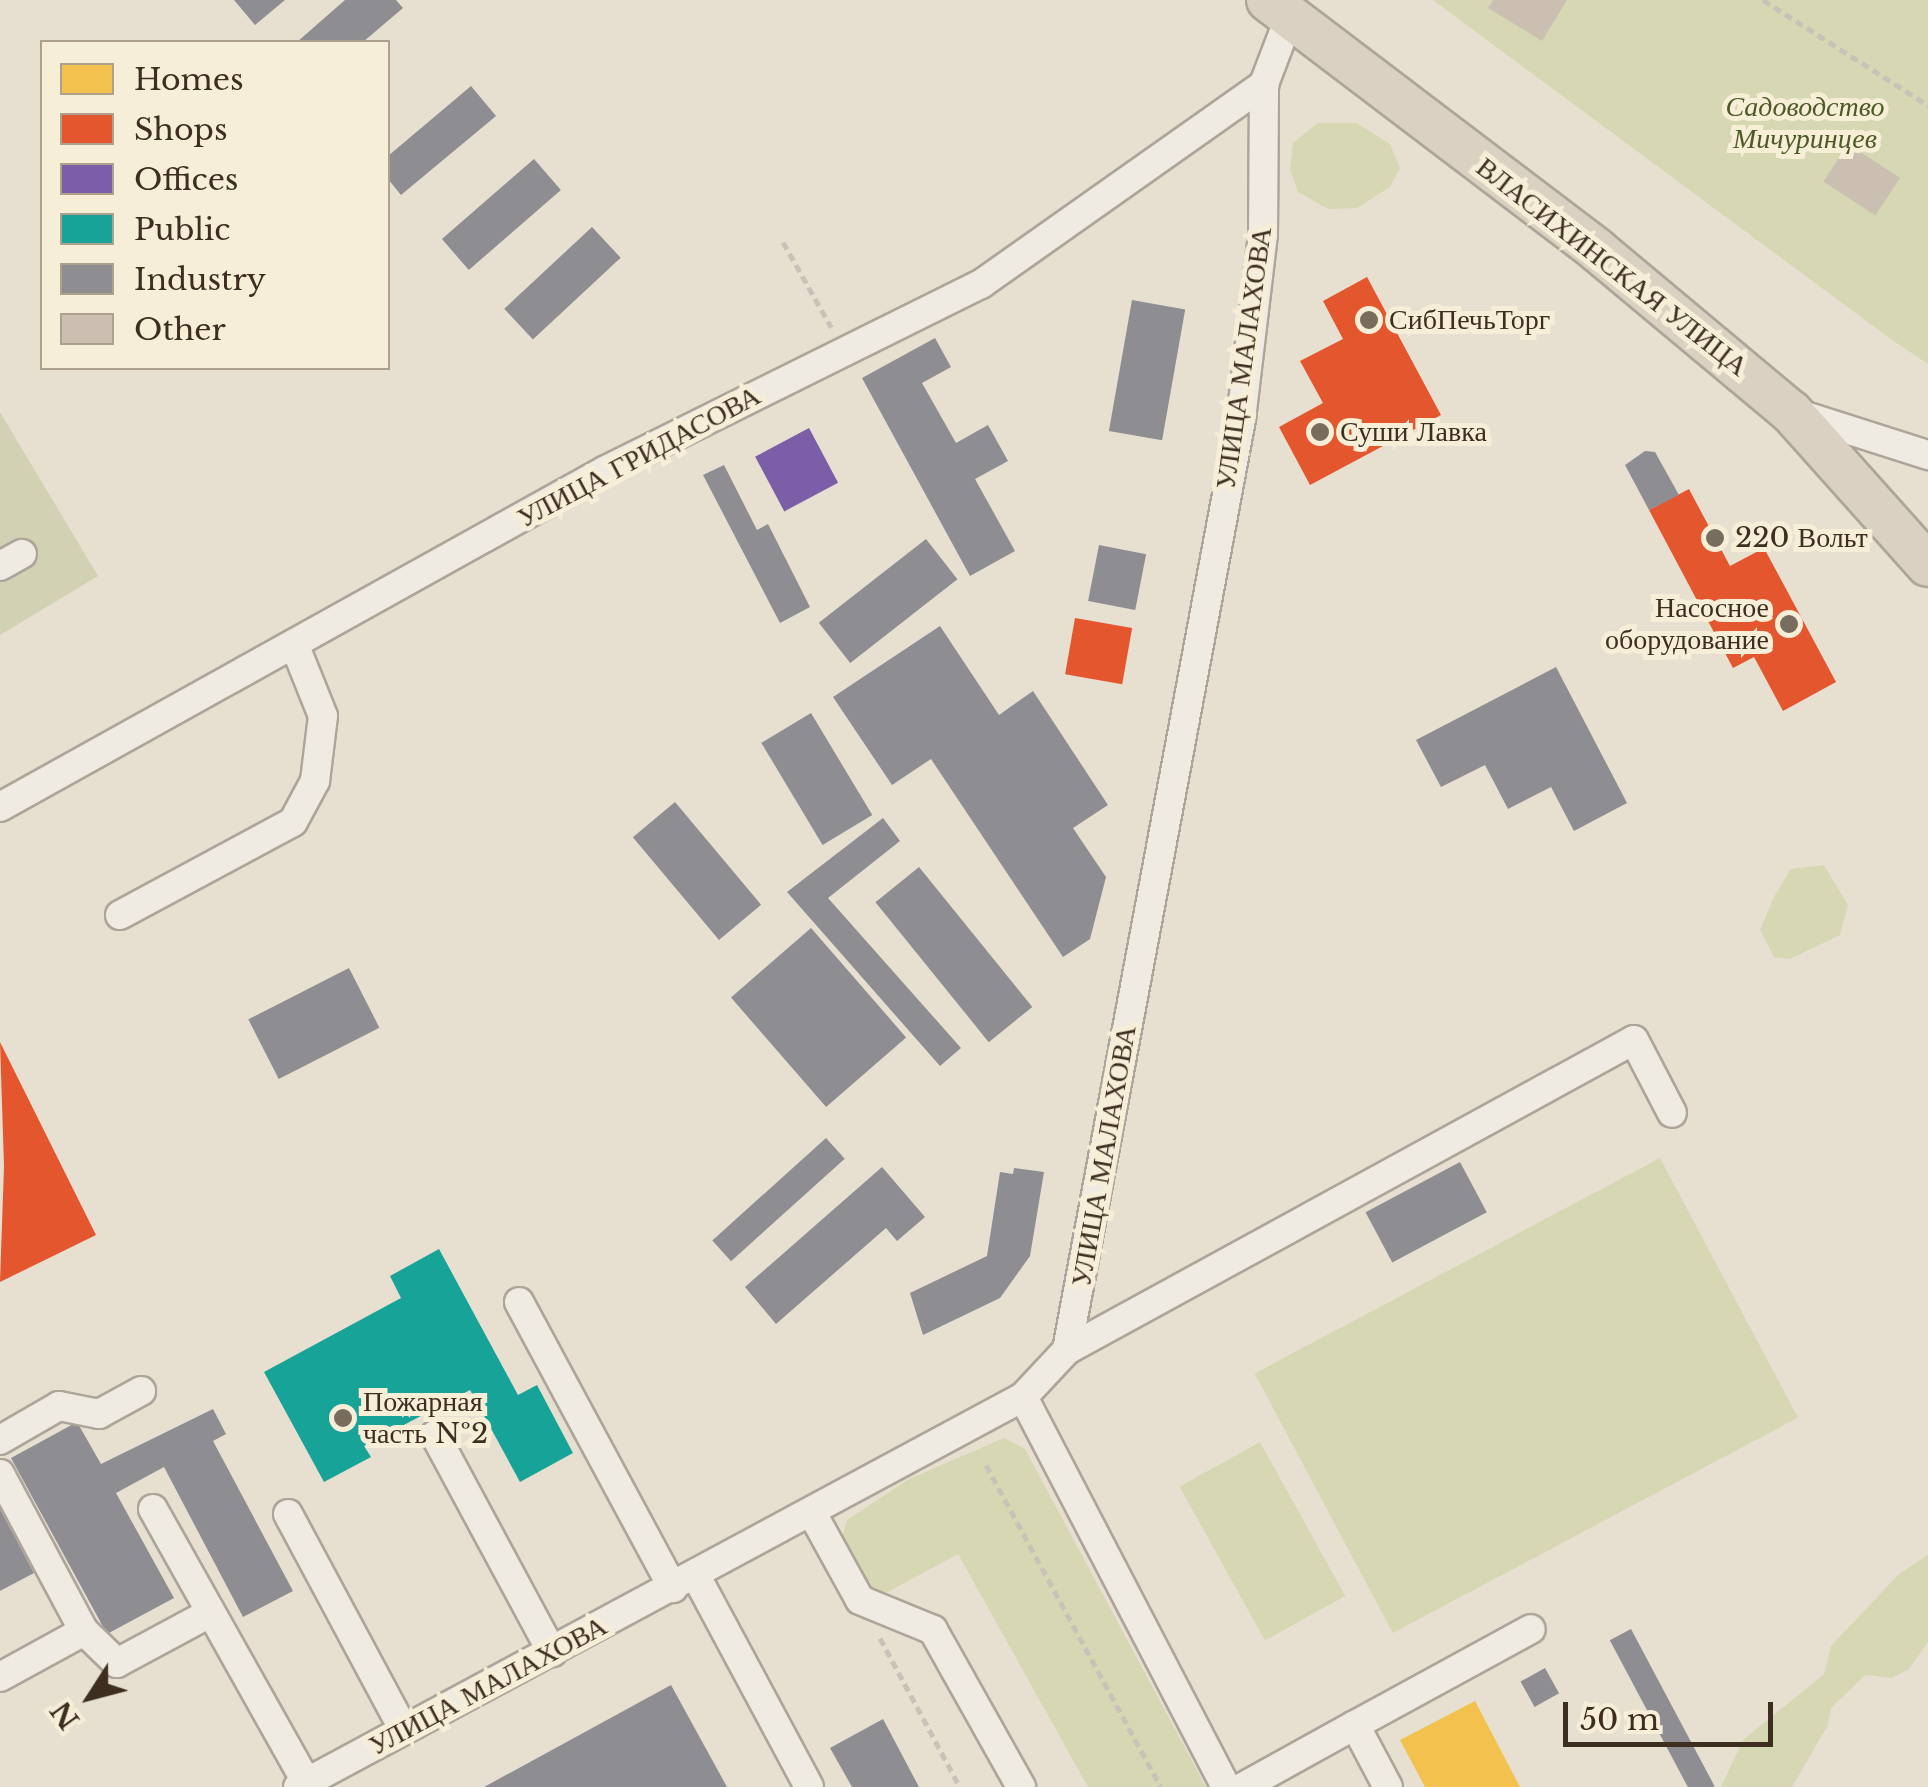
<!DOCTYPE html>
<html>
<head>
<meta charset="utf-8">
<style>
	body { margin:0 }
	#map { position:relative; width:1928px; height:1787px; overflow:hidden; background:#e7e0d1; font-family:"Libre Baskerville",serif }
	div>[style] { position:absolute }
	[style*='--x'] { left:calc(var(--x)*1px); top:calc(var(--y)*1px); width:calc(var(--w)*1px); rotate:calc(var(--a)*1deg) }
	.green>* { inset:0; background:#d6d7b3; transform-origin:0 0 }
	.cemetery>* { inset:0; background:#d1d1b3 }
	.homes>* { inset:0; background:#f2c14e }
	.shops>* { inset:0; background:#e4572e; transform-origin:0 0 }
	.offices>* { inset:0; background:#7b5ea7; transform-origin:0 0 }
	.public>* { inset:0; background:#17a398 }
	.industry>* { inset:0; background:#8d8d92; transform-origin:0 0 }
	.building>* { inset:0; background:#cbbfb2; transform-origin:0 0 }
	.path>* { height:5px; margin-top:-2.5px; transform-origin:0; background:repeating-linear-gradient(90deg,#c8c2b9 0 8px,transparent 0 13px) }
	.roads { filter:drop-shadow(2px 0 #ada599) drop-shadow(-2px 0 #ada599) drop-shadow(0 2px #ada599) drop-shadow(0 -2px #ada599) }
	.minor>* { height:28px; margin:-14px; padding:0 14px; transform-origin:14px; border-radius:14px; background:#efebe3 }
	.highway>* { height:42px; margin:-21px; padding:0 21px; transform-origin:21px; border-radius:21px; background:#dad1c2 }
	.dots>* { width:28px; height:28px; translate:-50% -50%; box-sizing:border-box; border:5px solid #f7eed8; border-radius:50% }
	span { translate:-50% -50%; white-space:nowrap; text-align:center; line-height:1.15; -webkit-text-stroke:10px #f7eed8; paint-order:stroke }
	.park-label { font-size:28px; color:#4d5a26; font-style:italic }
	.street-label { font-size:28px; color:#3d2e20 }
	.poi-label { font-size:28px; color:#3d2e20 }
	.left { translate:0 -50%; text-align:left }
	.right { translate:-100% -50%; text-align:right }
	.legend { position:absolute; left:40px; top:40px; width:350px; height:330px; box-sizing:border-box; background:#f7eed8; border:2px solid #ada18e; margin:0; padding:12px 18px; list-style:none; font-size:30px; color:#3d2e20 }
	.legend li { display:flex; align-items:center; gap:20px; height:50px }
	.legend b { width:50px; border:2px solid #ada18e }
	.north { position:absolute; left:40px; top:1647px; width:100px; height:100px; -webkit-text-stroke:8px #f7eed8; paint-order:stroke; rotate:234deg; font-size:28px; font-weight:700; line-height:40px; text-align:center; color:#3d2e20 }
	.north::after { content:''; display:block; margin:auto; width:35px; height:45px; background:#3d2e20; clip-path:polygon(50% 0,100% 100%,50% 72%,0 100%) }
	.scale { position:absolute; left:1563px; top:1702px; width:210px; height:45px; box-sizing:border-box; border:5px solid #3d2e20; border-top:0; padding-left:12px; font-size:30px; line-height:35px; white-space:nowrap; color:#3d2e20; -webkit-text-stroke:8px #f7eed8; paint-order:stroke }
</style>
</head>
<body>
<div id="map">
	<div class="green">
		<div style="clip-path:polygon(1433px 0,1928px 0,1928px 364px,1892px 340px)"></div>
		<div style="clip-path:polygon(1318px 123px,1357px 123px,1390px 144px,1400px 168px,1390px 187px,1357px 208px,1328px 209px,1298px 192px,1290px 169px,1293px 143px)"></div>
		<div style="clip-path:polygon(1824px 865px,1848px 905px,1840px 935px,1790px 959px,1774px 957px,1760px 930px,1774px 897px,1791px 869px)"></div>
		<div style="left:1660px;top:1158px;width:294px;height:459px;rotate:62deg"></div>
		<div style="clip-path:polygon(1004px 1438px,1025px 1449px,1206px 1787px,1088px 1787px,958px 1554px,875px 1599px,838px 1549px,847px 1520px,909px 1479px)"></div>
		<div style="left:1260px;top:1442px;width:176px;height:92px;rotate:61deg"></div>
		<div style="clip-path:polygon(1928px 1555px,1928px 1642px,1909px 1669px,1892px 1678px,1865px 1675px,1831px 1708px,1828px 1725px,1792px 1787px,1721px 1787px,1743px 1740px,1824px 1674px,1831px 1646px,1899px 1574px)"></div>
	</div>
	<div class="cemetery">
		<div style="clip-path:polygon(0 412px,98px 576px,0 635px)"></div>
	</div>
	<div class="homes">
		<div style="clip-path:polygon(1475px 1701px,1520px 1787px,1425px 1787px,1400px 1740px)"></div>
	</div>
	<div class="shops">
		<div style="clip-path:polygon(1367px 277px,1441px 415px,1310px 485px,1279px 427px,1323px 403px,1300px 361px,1343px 339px,1323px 301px)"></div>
		<div style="clip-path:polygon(1689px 489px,1730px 566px,1764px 548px,1836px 682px,1783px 711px,1754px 657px,1733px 668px,1649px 510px)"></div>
		<div style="left:1075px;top:618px;width:58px;height:57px;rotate:10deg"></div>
		<div style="clip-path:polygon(0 1042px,96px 1235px,0 1282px,4px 1166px)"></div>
	</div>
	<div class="offices">
		<div style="left:809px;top:428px;width:62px;height:61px;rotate:62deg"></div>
	</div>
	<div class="public">
		<div style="clip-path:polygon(439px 1249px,518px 1395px,537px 1385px,573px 1453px,520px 1482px,470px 1390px,364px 1446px,371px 1457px,324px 1482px,264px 1372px,401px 1298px,390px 1276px)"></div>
	</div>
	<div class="industry">
		<div style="clip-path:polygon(234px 0,285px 0,255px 25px)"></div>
		<div style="clip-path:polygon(345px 0,396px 0,403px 8px,363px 42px,297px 42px)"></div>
		<div style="clip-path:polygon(471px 86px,496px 116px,401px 195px,388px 179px,388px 156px)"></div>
		<div style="left:534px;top:159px;width:41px;height:122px;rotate:49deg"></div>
		<div style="left:592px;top:227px;width:42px;height:120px;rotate:47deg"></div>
		<div style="left:1132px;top:300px;width:54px;height:133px;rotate:10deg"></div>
		<div style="clip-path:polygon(935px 338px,951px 367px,922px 383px,956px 443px,988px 425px,1008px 461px,975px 479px,1015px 551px,970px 576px,862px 378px)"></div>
		<div style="clip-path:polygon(1645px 451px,1655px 452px,1679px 495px,1649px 510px,1625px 465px)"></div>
		<div style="clip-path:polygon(724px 465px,757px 530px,768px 524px,810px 607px,780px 623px,703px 475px)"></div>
		<div style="left:926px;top:539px;width:51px;height:136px;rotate:52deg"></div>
		<div style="left:1099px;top:545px;width:48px;height:57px;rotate:11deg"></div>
		<div style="clip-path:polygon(940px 626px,999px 715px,1033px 691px,1108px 805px,1073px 828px,1106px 877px,1090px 939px,1063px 957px,931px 759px,892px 785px,833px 697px)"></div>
		<div style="clip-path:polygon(1556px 667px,1627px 803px,1574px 831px,1551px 787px,1508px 809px,1485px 765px,1441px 787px,1416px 740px)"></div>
		<div style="left:811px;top:713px;width:119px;height:58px;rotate:59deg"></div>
		<div style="left:675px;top:802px;width:134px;height:55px;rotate:50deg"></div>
		<div style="clip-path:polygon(883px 818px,900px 841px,828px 898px,961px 1048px,940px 1066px,787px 892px)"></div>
		<div style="left:919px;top:867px;width:180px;height:56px;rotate:51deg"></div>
		<div style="left:811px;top:928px;width:145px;height:106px;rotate:49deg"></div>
		<div style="left:349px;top:968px;width:67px;height:113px;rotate:63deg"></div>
		<div style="left:826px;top:1138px;width:28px;height:153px;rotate:48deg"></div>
		<div style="left:1460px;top:1162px;width:57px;height:107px;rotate:62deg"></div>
		<div style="clip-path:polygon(882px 1167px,925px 1217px,897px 1241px,886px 1228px,776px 1324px,745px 1287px)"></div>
		<div style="clip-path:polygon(1014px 1168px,1044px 1172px,1030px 1256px,1000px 1298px,923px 1335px,910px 1293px,987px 1256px,1000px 1172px,1013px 1174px)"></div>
		<div style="clip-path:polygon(213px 1409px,226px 1434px,213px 1441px,293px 1591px,243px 1617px,164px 1467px,116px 1493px,174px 1598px,107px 1634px,11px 1458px,77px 1422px,101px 1464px)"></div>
		<div style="clip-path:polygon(0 1509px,34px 1573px,0 1591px)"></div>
		<div style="left:1631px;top:1629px;width:178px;height:24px;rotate:62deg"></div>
		<div style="left:1545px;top:1668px;width:29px;height:28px;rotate:61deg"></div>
		<div style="clip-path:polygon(671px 1685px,727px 1787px,484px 1787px)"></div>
		<div style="clip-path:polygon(883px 1719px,919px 1787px,852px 1787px,830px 1748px)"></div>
	</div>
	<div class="building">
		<div style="clip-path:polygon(1493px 0,1567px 0,1542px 41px,1488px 8px)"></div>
		<div style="left:1848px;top:144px;width:62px;height:45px;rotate:33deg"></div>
	</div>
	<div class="path">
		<div style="--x:1763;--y:0;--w:196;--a:32.5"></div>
		<div style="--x:783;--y:242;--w:98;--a:60.5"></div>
		<div style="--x:986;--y:1465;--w:366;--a:61.5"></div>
		<div style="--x:880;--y:1638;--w:169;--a:61.8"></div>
	</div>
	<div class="roads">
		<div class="minor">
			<div style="--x:1796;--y:413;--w:139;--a:17.7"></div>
			<div style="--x:0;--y:566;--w:25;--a:-29"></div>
			<div style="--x:0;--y:807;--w:693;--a:-29.08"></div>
			<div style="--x:606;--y:470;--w:419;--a:-26.4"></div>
			<div style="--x:981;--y:284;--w:347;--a:-35.2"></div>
			<div style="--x:120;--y:915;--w:196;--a:-28.3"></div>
			<div style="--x:293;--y:822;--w:47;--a:-61.8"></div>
			<div style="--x:315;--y:781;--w:65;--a:-83"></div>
			<div style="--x:323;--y:716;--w:78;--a:-111.9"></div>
			<div style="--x:519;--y:1302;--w:325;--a:61.7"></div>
			<div style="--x:1067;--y:1350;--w:646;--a:-28.67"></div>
			<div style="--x:1634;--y:1040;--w:82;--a:62.5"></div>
			<div style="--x:1023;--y:1397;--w:440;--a:62.5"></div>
			<div style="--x:435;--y:1435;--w:247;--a:61.7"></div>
			<div style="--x:0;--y:1440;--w:68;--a:-30"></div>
			<div style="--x:59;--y:1406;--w:41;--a:11.3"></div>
			<div style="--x:99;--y:1414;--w:48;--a:-28.7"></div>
			<div style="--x:0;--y:1474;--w:178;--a:61.9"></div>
			<div style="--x:84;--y:1631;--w:46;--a:44.1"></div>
			<div style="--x:117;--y:1663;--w:106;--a:-28.3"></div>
			<div style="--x:153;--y:1509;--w:313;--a:60.7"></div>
			<div style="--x:812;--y:1513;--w:99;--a:61.1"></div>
			<div style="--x:860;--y:1600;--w:79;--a:22.3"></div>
			<div style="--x:933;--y:1630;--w:180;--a:60.7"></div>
			<div style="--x:288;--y:1514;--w:245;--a:61.8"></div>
			<div style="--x:696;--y:1576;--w:239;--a:61.8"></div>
			<div style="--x:0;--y:1677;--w:96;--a:-28.7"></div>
			<div style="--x:1355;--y:1725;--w:200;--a:-28.6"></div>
			<div style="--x:298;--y:1787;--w:823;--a:-28.28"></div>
			<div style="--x:1023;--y:1397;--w:64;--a:-46.9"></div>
			<div style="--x:1067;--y:1350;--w:947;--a:-79.41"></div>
			<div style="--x:1241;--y:419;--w:185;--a:-83.2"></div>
			<div style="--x:1263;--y:235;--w:151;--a:-89.6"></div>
			<div style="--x:1264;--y:84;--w:73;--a:-69.1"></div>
			<div style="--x:1243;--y:1787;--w:128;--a:-29"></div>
			<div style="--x:1355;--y:1725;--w:70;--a:62"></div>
		</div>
		<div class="highway">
			<div style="--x:1268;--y:0;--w:413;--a:37.2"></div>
			<div style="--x:1597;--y:250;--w:253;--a:39.9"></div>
			<div style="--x:1791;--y:412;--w:205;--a:48.2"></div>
		</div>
	</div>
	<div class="dots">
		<div style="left:1369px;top:320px;background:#786c5e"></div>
		<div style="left:1320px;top:432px;background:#786c5e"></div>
		<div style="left:1715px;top:538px;background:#786c5e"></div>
		<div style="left:1789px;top:624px;background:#786c5e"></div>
		<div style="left:343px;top:1418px;background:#786c5e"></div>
	</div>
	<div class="park-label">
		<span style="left:1805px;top:123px">Садоводство<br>Мичуринцев</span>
	</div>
	<div class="street-label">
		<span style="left:1612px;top:267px;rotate:38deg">ВЛАСИХИНСКАЯ УЛИЦА</span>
		<span style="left:1244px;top:358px;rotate:-82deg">УЛИЦА МАЛАХОВА</span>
		<span style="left:639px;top:457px;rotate:-28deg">УЛИЦА ГРИДАСОВА</span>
		<span style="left:1104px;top:1156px;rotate:-80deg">УЛИЦА МАЛАХОВА</span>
		<span style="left:488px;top:1686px;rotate:-28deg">УЛИЦА МАЛАХОВА</span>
	</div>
	<div class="poi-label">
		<span class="left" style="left:1389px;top:320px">СибПечьТорг</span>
		<span class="left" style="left:1340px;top:432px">Суши Лавка</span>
		<span class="left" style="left:1735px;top:538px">220 Вольт</span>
		<span class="right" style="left:1769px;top:624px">Насосное<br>оборудование</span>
		<span class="left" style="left:363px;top:1418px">Пожарная<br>часть №2</span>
	</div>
	<ul class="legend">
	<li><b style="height:28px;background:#f2c14e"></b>Homes</li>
	<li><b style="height:28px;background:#e4572e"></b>Shops</li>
	<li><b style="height:28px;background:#7b5ea7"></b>Offices</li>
	<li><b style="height:28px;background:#17a398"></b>Public</li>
	<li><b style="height:28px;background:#8d8d92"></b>Industry</li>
	<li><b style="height:28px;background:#cbbfb2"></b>Other</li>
	</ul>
	<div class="north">N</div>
	<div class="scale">50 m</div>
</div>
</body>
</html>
